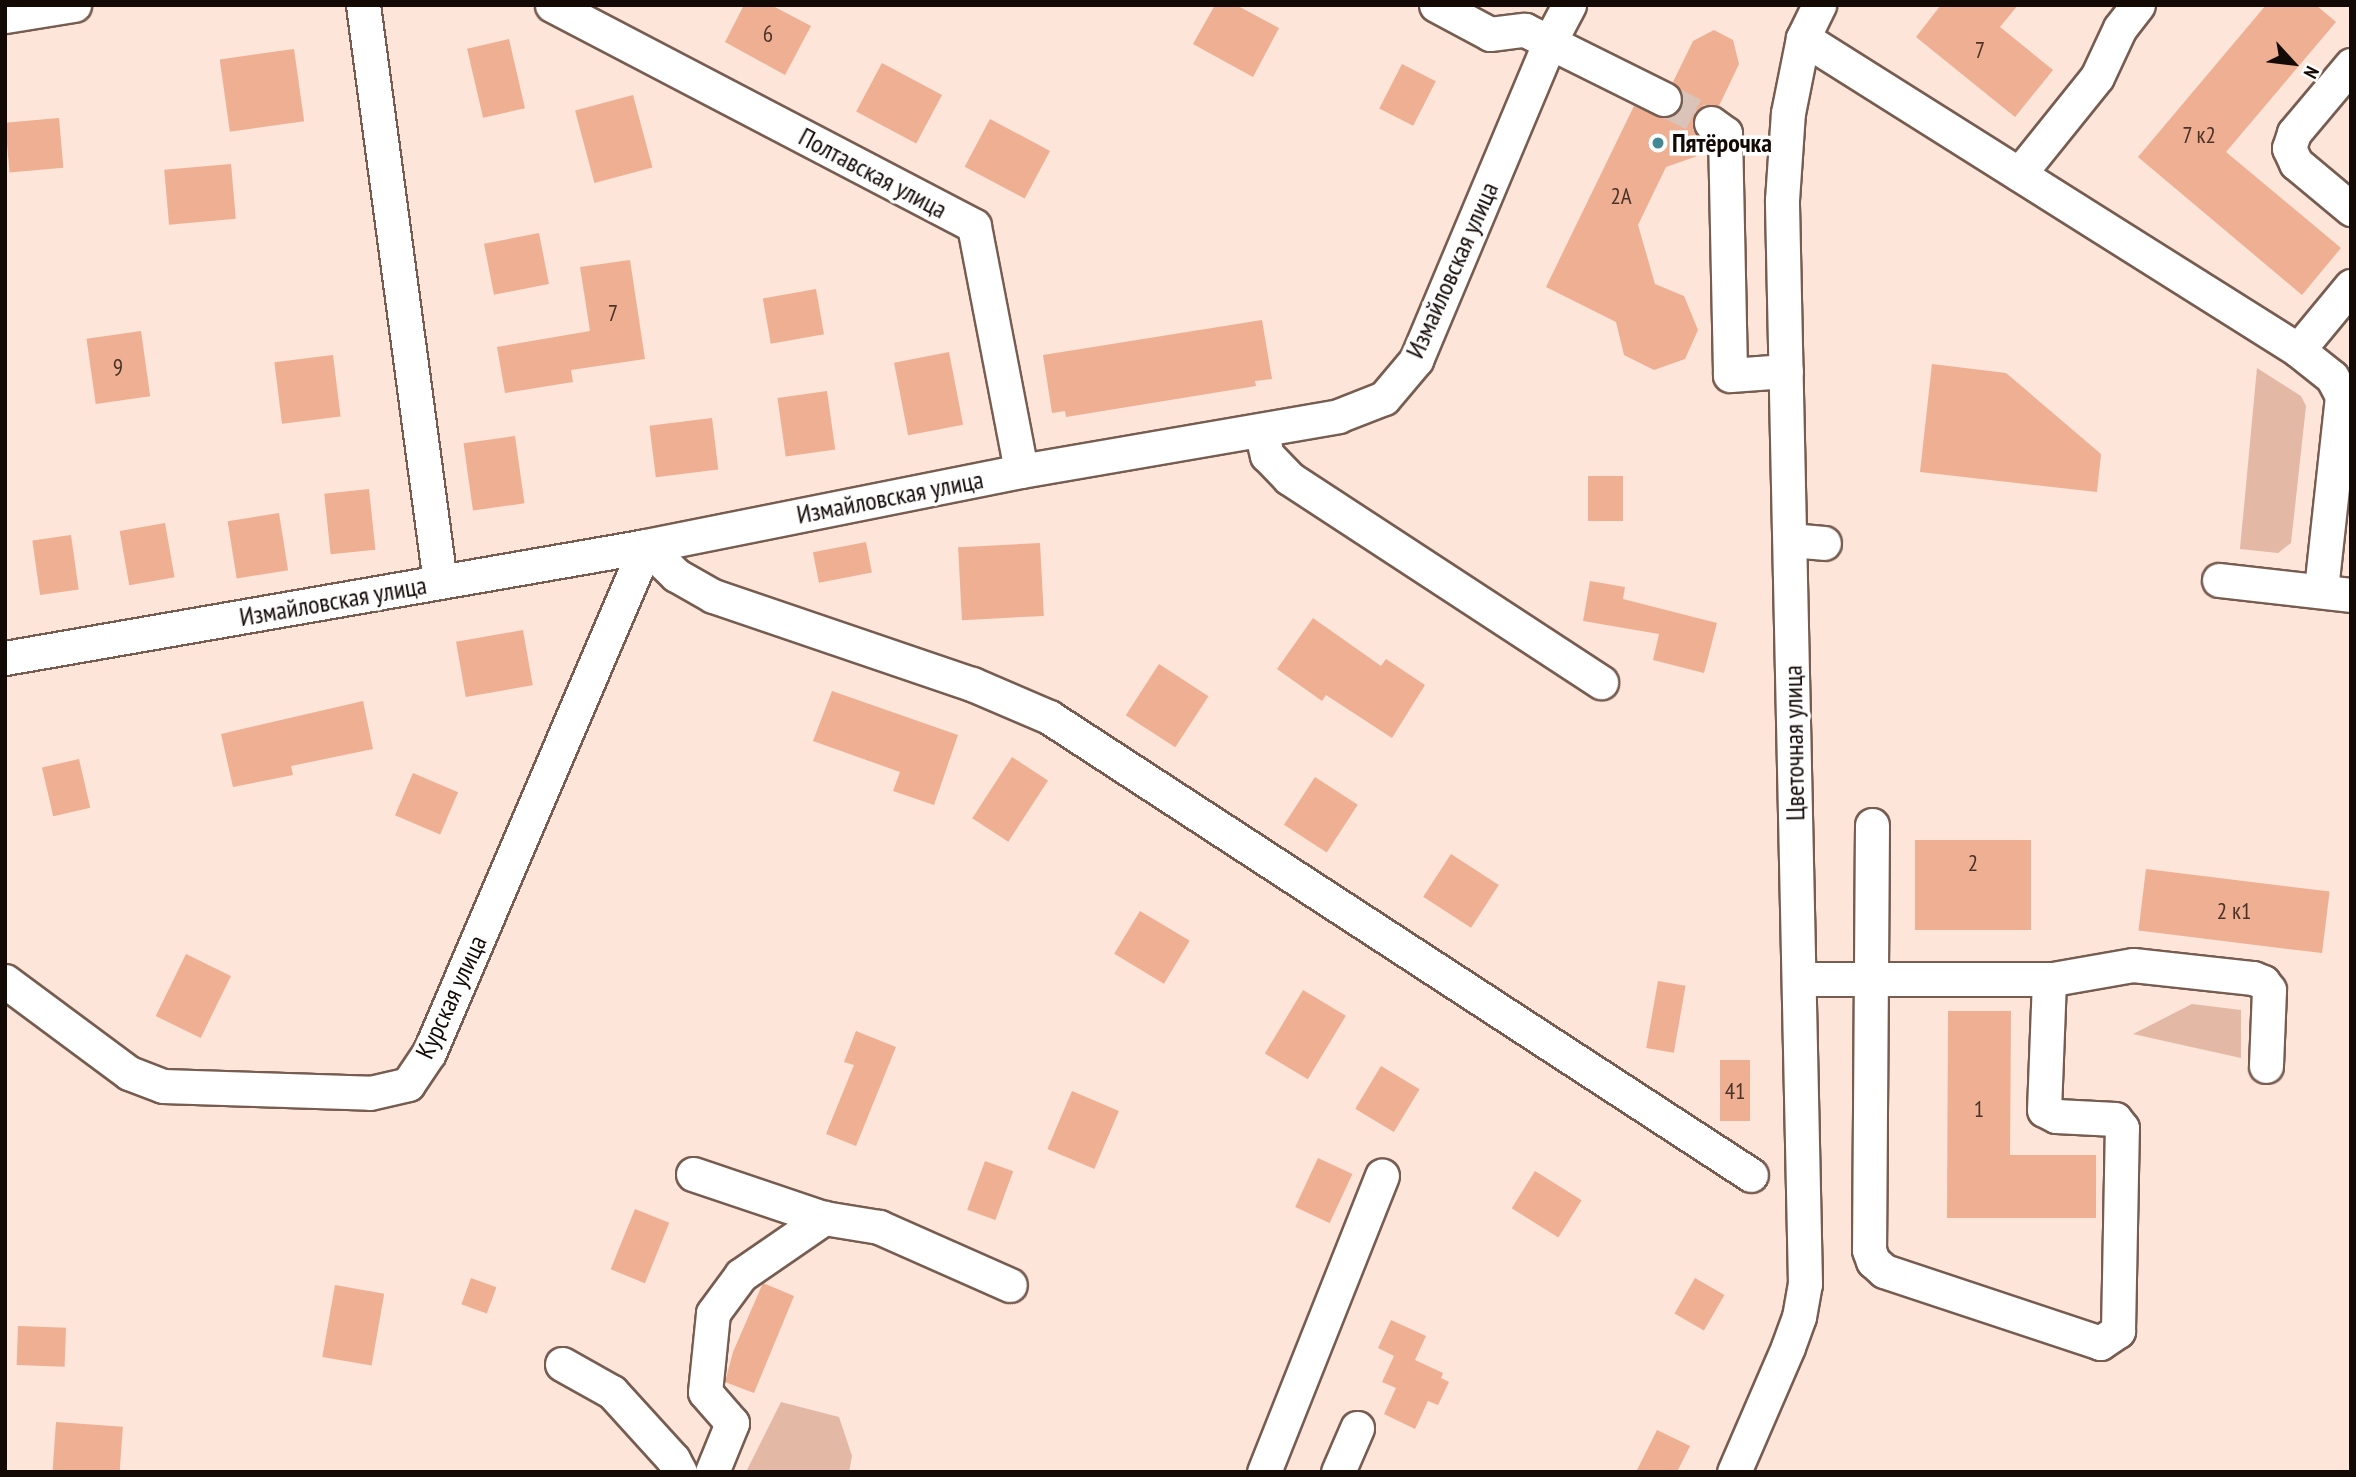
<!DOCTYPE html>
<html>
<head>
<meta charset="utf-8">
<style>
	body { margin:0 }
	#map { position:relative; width:2356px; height:1477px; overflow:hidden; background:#fde5da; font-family:"PT Sans Narrow",sans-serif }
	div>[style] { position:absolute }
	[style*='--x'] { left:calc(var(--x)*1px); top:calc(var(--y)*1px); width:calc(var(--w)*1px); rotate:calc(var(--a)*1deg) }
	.green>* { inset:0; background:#e3b8a5 }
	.building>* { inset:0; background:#eeaf93; transform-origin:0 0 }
	.minor-tunnel>* { height:33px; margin-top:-16.5px; transform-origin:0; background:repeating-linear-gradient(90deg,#dac4ba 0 33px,transparent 0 50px) }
	.roads { filter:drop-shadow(2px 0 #775d51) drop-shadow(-2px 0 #775d51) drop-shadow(0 2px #775d51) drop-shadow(0 -2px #775d51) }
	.minor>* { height:33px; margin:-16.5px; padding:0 16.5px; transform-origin:16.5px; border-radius:16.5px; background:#fff }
	.dots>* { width:19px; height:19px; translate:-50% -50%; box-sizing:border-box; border:4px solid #fff; border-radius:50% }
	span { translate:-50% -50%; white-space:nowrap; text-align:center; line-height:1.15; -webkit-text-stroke:7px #fff; paint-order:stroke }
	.number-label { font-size:23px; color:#4a3228 }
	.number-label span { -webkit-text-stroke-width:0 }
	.poi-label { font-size:26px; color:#130905; font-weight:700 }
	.left { translate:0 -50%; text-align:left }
	.street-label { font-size:26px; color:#130905 }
	.frame { position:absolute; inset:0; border:7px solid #130905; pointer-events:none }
	.north { position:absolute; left:2258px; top:28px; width:70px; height:70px; -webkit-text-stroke:5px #fff; paint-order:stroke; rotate:117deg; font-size:19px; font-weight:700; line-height:28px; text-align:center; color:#130905 }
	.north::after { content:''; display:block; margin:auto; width:24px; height:32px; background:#130905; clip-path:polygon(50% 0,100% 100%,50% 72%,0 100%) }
</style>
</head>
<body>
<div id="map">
	<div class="green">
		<div style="clip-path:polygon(2257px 368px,2301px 396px,2306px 406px,2291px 543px,2278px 553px,2240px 549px)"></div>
		<div style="clip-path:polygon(2192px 1004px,2241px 1010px,2241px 1058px,2133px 1034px)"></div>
		<div style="clip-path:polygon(781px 1402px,839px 1417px,852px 1456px,849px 1472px,746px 1472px)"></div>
	</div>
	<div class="building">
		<div style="clip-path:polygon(744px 5px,771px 5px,811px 26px,785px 75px,725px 42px)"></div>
		<div style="clip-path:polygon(1215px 5px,1236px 5px,1279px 28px,1253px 77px,1193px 44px)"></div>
		<div style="clip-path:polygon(1941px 5px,2018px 5px,2000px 27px,2053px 70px,2015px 117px,1916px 37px)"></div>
		<div style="clip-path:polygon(2266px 5px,2316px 5px,2336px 22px,2226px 152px,2341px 248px,2302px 295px,2138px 157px)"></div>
		<div style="clip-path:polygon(1714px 30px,1733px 40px,1739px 64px,1719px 106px,1704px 105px,1695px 112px,1693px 130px,1702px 140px,1703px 154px,1666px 167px,1638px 225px,1655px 284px,1684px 296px,1698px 330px,1685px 359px,1654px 370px,1624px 355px,1616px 322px,1546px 287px,1634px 106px,1656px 116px,1666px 118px,1675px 115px,1681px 107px,1683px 97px,1673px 82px,1693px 41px)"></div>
		<div style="left:509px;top:39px;width:71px;height:43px;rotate:77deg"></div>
		<div style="left:294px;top:49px;width:73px;height:75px;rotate:82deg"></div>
		<div style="left:882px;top:63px;width:68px;height:55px;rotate:28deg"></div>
		<div style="left:1402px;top:64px;width:38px;height:50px;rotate:27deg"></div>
		<div style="left:633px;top:95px;width:75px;height:60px;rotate:75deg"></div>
		<div style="left:59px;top:118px;width:50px;height:54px;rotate:85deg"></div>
		<div style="left:990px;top:119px;width:68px;height:54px;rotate:28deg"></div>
		<div style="left:231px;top:164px;width:55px;height:67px;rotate:85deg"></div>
		<div style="left:539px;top:233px;width:52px;height:56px;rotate:79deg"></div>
		<div style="clip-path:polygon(630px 260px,645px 359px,571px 370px,573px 382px,505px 393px,497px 347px,590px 331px,580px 267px)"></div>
		<div style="left:816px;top:289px;width:46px;height:54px;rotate:80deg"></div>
		<div style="clip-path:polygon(1262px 320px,1272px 379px,1255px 381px,1256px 386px,1066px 417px,1065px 411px,1052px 413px,1043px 355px)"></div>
		<div style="left:141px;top:331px;width:66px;height:55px;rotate:82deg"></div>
		<div style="left:949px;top:352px;width:74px;height:56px;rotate:79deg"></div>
		<div style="left:333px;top:355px;width:62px;height:59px;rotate:83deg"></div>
		<div style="clip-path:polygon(1932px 364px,2006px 373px,2101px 454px,2097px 492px,1920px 472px)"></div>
		<div style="left:827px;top:391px;width:59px;height:50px;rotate:82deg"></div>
		<div style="left:712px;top:418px;width:52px;height:63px;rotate:83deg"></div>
		<div style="left:515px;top:436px;width:68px;height:52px;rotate:82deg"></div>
		<div style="left:1588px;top:476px;width:35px;height:45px"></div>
		<div style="left:369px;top:489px;width:61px;height:45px;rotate:84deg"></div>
		<div style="left:279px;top:513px;width:58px;height:52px;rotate:81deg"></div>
		<div style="left:165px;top:523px;width:55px;height:46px;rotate:80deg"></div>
		<div style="left:71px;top:535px;width:55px;height:39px;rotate:82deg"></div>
		<div style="left:866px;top:542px;width:31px;height:54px;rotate:79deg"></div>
		<div style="left:1040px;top:543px;width:73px;height:82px;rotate:87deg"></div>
		<div style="clip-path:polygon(1590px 581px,1625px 587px,1623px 599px,1717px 623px,1704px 673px,1653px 660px,1659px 634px,1583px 621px)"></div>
		<div style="clip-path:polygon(1313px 618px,1381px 666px,1386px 659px,1425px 685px,1392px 738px,1326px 695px,1322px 701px,1277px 669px)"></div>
		<div style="left:523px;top:630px;width:56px;height:68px;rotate:80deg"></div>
		<div style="left:1159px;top:664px;width:59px;height:61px;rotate:33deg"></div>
		<div style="clip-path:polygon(832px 691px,958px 735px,934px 805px,893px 791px,900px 772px,813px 741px)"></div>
		<div style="clip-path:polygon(363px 701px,373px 749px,291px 766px,293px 775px,233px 787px,221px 734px)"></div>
		<div style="left:1012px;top:757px;width:43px;height:73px;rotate:33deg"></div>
		<div style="left:79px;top:759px;width:50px;height:38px;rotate:77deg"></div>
		<div style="left:413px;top:773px;width:49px;height:46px;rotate:23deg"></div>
		<div style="left:1315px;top:777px;width:51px;height:57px;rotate:33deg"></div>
		<div style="left:1915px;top:840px;width:116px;height:90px"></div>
		<div style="left:1451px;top:854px;width:57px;height:51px;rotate:33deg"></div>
		<div style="left:2146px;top:869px;width:185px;height:62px;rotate:7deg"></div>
		<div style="left:1140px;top:911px;width:58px;height:50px;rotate:31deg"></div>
		<div style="left:186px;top:954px;width:50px;height:69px;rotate:26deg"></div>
		<div style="left:1658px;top:981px;width:28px;height:68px;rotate:10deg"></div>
		<div style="left:1303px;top:990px;width:50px;height:74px;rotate:31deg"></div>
		<div style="clip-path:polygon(1948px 1011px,2011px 1011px,2010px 1155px,2096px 1155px,2096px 1218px,1947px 1218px)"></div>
		<div style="clip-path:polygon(856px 1031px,896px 1047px,856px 1146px,826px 1134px,854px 1065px,844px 1062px)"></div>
		<div style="left:1720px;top:1060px;width:30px;height:61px"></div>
		<div style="left:1381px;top:1066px;width:45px;height:50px;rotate:31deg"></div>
		<div style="left:1072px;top:1091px;width:51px;height:63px;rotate:23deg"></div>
		<div style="left:1318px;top:1158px;width:38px;height:54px;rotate:25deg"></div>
		<div style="left:985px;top:1161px;width:30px;height:52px;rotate:20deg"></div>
		<div style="left:1535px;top:1171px;width:55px;height:44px;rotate:32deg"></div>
		<div style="left:635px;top:1209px;width:37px;height:65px;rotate:22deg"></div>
		<div style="left:471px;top:1278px;width:27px;height:28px;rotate:20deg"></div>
		<div style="left:1695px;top:1278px;width:34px;height:41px;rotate:30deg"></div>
		<div style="clip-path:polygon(763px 1283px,794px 1296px,754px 1393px,725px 1382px,733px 1352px)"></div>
		<div style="left:335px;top:1285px;width:50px;height:73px;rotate:10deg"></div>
		<div style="clip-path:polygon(1391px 1320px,1426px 1336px,1415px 1360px,1443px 1373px,1441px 1378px,1449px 1382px,1438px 1405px,1428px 1401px,1415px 1429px,1384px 1414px,1396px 1388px,1382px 1382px,1394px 1356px,1378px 1348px)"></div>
		<div style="left:18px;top:1326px;width:48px;height:39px;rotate:2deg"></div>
		<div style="left:56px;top:1422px;width:67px;height:50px;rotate:4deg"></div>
		<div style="clip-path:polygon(1657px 1430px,1690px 1446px,1677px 1472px,1636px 1472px)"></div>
	</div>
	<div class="minor-tunnel">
		<div style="--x:1664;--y:99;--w:53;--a:27.1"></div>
	</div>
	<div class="roads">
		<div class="minor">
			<div style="--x:363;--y:5;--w:582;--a:82.4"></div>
			<div style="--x:552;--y:5;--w:476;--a:27.6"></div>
			<div style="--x:974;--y:226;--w:249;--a:79.1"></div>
			<div style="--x:1436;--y:5;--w:61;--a:28.2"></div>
			<div style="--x:1490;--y:34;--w:35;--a:-7"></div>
			<div style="--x:5;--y:16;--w:70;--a:-9.1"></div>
			<div style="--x:1525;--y:30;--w:155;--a:26.4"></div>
			<div style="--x:1803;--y:38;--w:585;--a:32.22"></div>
			<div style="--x:2298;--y:350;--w:43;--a:38.5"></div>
			<div style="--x:2332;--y:377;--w:21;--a:62"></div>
			<div style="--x:2342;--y:396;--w:195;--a:96.2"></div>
			<div style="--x:2351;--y:65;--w:89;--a:130"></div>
			<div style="--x:2294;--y:133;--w:16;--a:108"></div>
			<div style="--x:2289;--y:148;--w:17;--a:65"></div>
			<div style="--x:2296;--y:163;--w:72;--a:39.9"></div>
			<div style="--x:1711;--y:123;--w:17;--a:36"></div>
			<div style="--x:1725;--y:133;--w:242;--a:88.8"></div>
			<div style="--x:1730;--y:375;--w:56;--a:-4.1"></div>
			<div style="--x:2019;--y:174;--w:124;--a:-51.2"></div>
			<div style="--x:2097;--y:77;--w:54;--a:-64.9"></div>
			<div style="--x:2120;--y:28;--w:29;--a:-52"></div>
			<div style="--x:2298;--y:350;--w:83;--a:-50.4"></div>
			<div style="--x:1261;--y:430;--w:26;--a:77"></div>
			<div style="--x:1267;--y:455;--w:32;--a:46"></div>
			<div style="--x:1289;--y:478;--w:373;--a:33.2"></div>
			<div style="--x:1790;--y:540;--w:34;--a:5"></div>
			<div style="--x:2219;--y:580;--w:133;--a:6.5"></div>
			<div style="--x:5;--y:658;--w:651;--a:-9.91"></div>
			<div style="--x:646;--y:546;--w:382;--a:-11.3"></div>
			<div style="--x:1021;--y:471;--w:322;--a:-9.8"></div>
			<div style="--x:1338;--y:416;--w:49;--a:-21.4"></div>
			<div style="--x:1384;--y:398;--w:50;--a:-49.9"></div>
			<div style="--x:1416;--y:360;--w:346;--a:-67.2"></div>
			<div style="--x:1550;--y:41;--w:41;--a:-62.2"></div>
			<div style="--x:1872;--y:825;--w:425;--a:90.4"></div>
			<div style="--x:1869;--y:1250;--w:12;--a:70"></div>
			<div style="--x:1873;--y:1261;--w:15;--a:42"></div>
			<div style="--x:1884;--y:1271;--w:228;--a:18.4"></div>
			<div style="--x:2100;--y:1343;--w:22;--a:-34"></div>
			<div style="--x:2118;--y:1331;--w:203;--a:-88.9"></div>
			<div style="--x:2122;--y:1128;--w:11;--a:-128"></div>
			<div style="--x:2115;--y:1119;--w:59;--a:-177.1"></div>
			<div style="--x:2056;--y:1116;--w:13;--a:-153"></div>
			<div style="--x:2044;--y:1110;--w:131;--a:-87.8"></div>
			<div style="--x:1799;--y:979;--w:254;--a:0"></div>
			<div style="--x:2053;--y:979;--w:81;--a:-9.9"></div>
			<div style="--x:2133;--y:965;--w:121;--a:6.2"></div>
			<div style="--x:2253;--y:978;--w:11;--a:22"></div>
			<div style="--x:2263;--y:982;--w:10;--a:53"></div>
			<div style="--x:2269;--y:990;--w:76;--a:92.3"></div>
			<div style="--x:5;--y:981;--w:154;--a:36.6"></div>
			<div style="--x:129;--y:1073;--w:36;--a:21"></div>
			<div style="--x:163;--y:1086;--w:207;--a:1.9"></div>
			<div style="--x:370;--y:1093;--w:39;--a:-13"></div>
			<div style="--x:408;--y:1084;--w:37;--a:-56"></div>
			<div style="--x:429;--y:1053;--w:551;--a:-66.83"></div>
			<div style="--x:646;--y:546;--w:42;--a:44"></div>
			<div style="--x:676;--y:575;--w:43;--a:29.6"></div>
			<div style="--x:713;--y:596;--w:274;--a:18.8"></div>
			<div style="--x:972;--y:684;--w:84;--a:23.2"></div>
			<div style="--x:1049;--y:717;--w:838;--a:33.12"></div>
			<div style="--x:693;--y:1174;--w:138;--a:18.6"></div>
			<div style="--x:824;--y:1218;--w:56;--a:9.3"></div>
			<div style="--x:879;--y:1227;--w:143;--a:23.9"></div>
			<div style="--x:562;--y:1364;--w:57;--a:29.2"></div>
			<div style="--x:612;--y:1392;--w:91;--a:47.7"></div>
			<div style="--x:673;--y:1459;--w:15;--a:62"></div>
			<div style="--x:712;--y:1472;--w:53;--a:-67.8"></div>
			<div style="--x:732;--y:1423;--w:41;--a:-131.1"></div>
			<div style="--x:705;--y:1392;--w:79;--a:-84.2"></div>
			<div style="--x:713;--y:1313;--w:47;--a:-53.6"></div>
			<div style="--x:741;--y:1275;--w:101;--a:-34.5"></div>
			<div style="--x:1264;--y:1472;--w:319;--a:-68.3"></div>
			<div style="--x:1338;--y:1472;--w:48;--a:-66.6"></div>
			<div style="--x:1734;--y:1472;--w:136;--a:-66.6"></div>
			<div style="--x:1788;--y:1347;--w:32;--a:-70"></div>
			<div style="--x:1799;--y:1317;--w:34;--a:-80"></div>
			<div style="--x:1805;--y:1284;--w:1084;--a:-91.22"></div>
			<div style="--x:1782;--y:200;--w:87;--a:-86.1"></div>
			<div style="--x:1788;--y:113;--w:76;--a:-78.7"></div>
			<div style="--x:1803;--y:38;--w:37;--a:-64"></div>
		</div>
	</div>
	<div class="dots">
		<div style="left:1658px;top:143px;background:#448896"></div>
	</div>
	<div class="number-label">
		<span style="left:768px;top:34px">6</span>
		<span style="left:1980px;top:50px">7</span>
		<span style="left:2199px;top:135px">7 к2</span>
		<span style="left:1621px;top:196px">2А</span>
		<span style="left:613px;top:313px">7</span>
		<span style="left:118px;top:367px">9</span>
		<span style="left:1973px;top:863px">2</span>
		<span style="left:2234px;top:911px">2 к1</span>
		<span style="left:1735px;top:1091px">41</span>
		<span style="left:1979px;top:1109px">1</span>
	</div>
	<div class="poi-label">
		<span class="left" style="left:1672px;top:143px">Пятёрочка</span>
	</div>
	<div class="street-label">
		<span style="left:873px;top:173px;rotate:28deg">Полтавская улица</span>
		<span style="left:1452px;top:270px;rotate:-66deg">Измайловская улица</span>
		<span style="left:890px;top:497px;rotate:-11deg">Измайловская улица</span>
		<span style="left:333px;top:601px;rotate:-10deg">Измайловская улица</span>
		<span style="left:1794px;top:743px;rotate:-91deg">Цветочная улица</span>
		<span style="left:451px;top:997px;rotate:-65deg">Курская улица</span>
	</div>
	<div class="frame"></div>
	<div class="north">N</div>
</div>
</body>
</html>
